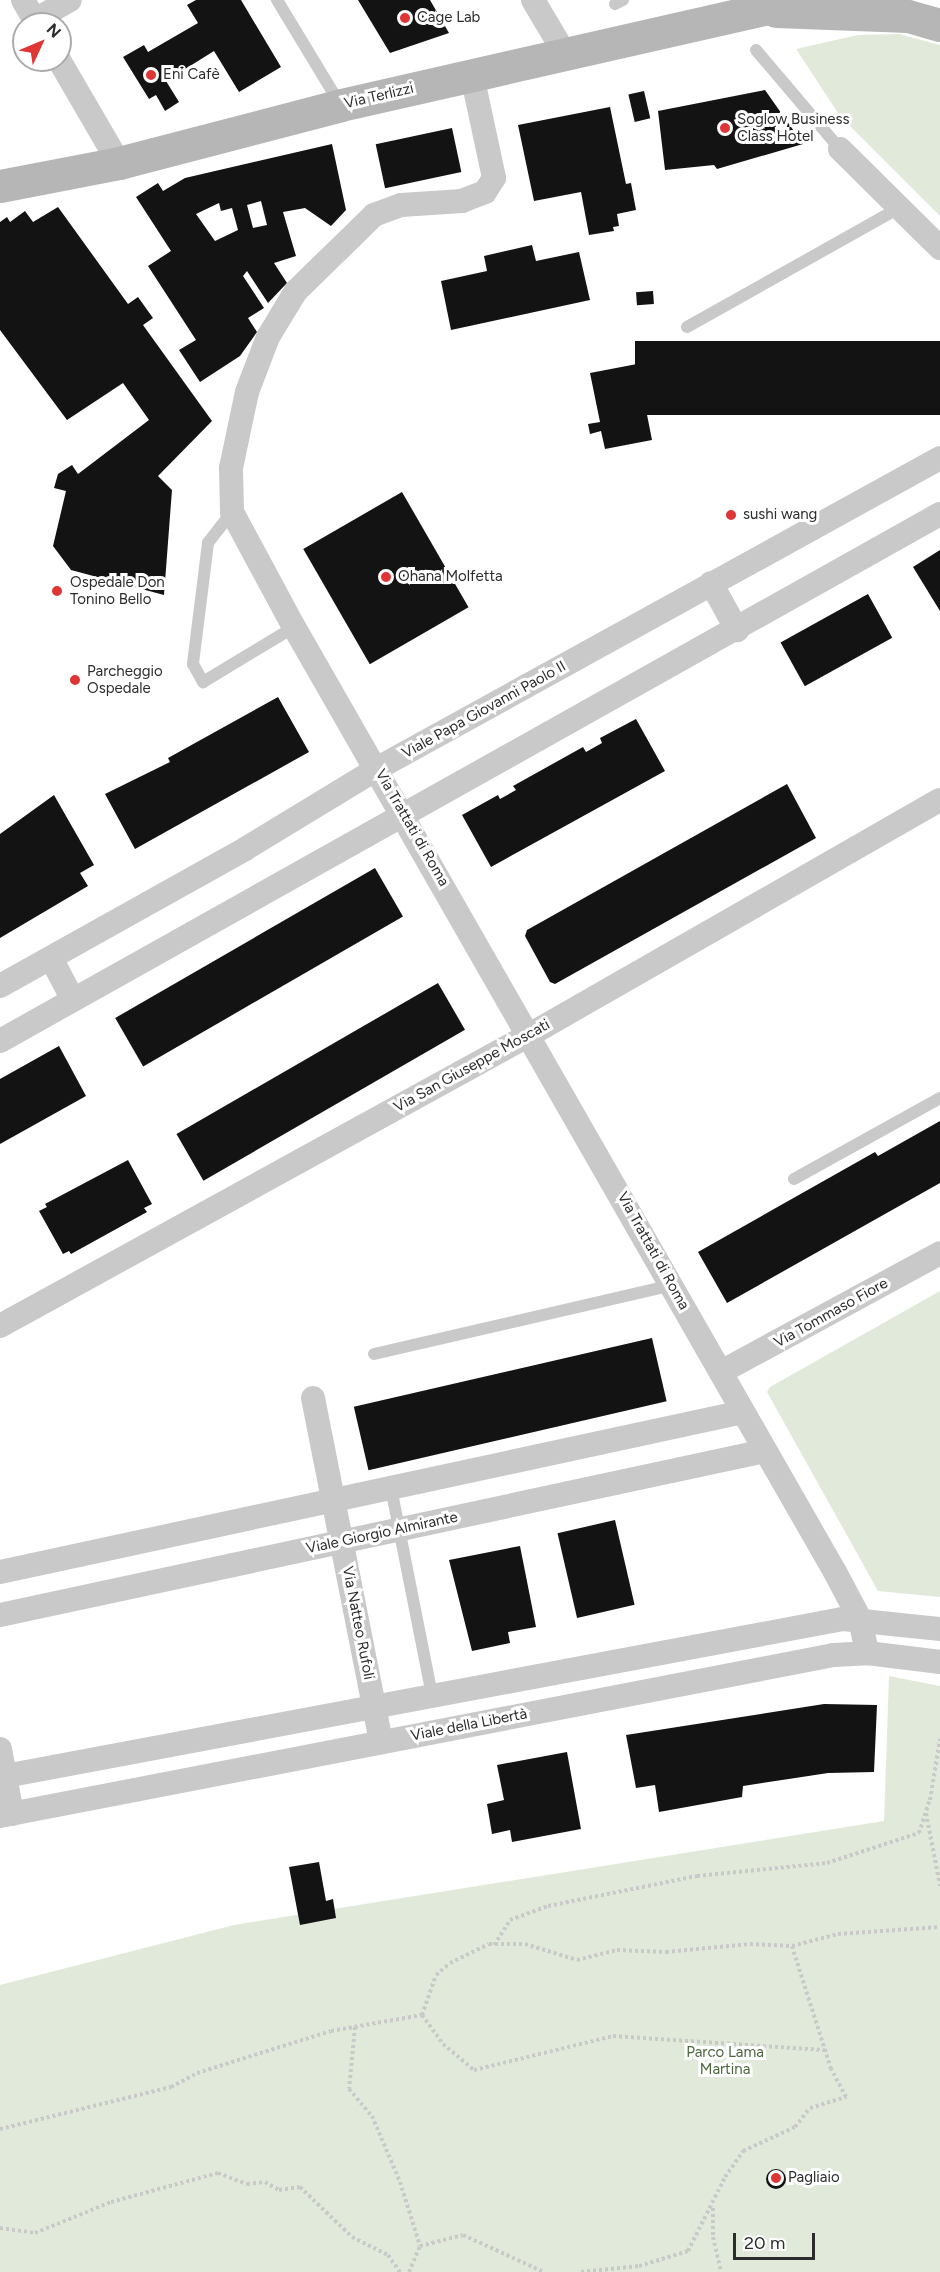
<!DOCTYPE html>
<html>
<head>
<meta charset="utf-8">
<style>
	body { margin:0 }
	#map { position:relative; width:940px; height:2272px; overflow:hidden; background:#fff; font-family:Figtree,sans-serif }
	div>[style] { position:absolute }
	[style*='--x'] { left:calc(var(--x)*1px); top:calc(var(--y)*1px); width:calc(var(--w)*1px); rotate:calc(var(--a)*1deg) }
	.green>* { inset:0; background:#e1eada }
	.building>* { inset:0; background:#131313; transform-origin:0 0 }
	.round { border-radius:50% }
	.path>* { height:4px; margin-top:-2px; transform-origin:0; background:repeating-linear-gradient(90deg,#c9c9c9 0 3px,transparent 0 6px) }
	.lane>* { height:12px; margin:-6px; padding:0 6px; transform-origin:6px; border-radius:6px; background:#c9c9c9 }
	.street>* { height:24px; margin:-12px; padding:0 12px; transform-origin:12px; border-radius:12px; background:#c9c9c9 }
	.secondary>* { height:33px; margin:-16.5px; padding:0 16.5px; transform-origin:16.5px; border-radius:16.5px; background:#b6b6b6 }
	.dots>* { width:16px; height:16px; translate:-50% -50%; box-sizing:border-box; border:3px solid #fff; border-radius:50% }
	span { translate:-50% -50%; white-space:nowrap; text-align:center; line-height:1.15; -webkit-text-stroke:6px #fff; paint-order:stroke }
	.poi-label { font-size:15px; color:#2c2c2c }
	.left { translate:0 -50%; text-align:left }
	.street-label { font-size:15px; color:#2c2c2c }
	.park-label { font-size:15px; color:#4c663c }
	.north { position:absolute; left:12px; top:12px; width:60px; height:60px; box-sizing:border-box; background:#fff; border:2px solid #ababab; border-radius:50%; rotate:46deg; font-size:16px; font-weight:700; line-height:24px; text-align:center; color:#2c2c2c }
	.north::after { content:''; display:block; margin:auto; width:21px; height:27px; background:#de3634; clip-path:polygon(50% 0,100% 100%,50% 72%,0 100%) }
	.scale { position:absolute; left:733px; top:2233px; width:82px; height:27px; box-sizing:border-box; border:3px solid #2c2c2c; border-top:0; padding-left:8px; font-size:18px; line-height:21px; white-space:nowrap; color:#2c2c2c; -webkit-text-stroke:4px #fff; paint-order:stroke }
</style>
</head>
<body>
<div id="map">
	<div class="green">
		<div style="clip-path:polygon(899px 34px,940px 45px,940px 216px,840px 116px,796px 49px,858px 35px)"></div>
		<div style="clip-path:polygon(940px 1291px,940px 1597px,878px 1591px,767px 1392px,770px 1387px)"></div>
		<div style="clip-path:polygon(889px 1676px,940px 1686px,940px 2272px,0 2272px,0 1985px,234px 1925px,884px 1821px)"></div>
	</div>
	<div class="building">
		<div style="clip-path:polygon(196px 0,241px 0,281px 67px,239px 92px,214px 51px,166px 81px,179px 102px,165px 111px,156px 95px,149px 99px,123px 57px,144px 45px,148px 52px,198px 23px,187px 5px)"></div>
		<div style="clip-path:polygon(358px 0,430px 0,449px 33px,390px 53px)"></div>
		<div style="clip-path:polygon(765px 90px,803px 144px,717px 169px,714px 165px,665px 170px,658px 111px)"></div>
		<div style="left:644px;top:91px;width:28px;height:16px;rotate:77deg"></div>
		<div style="clip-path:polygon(610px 107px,626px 184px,631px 183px,636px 210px,617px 214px,619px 226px,613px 227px,614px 231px,589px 235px,581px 192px,534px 201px,518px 125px)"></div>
		<div style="left:452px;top:128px;width:45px;height:78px;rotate:78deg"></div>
		<div style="clip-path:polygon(evenodd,332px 144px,346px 210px,331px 226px,305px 208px,283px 212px,296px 256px,274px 263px,287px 283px,268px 303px,247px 271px,243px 276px,264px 308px,248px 318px,257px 332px,240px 356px,200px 382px,179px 350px,196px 340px,148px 266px,171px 251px,136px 197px,158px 183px,163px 191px,185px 178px,332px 144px,261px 201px,267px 225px,253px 228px,247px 205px,261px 201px,332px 144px,219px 203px,221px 211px,232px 208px,238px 230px,215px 241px,196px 214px,219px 203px)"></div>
		<div style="clip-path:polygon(58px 207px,128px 304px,138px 297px,153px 318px,143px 325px,212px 421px,158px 476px,172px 490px,164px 595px,71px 570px,53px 546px,66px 491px,54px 488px,58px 474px,72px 465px,78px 474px,149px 420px,123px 383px,67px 420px,0 330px,0 222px,7px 217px,10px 222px,25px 211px,33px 222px)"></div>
		<div style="clip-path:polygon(532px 245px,536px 261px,579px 252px,590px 300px,451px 330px,441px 281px,487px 271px,484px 256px)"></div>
		<div style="left:653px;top:291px;width:13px;height:17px;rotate:86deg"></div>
		<div style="left:940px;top:341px;width:74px;height:305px;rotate:90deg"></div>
		<div style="clip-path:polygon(637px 364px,652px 440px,605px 449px,601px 431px,590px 434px,588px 424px,600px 422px,590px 373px)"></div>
		<div style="left:402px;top:492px;width:133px;height:114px;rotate:60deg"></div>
		<div style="clip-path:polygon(940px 550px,940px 611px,913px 567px)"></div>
		<div style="left:868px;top:594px;width:50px;height:100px;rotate:61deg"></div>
		<div style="clip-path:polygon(278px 697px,309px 752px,135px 849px,105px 794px,170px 762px,168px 758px)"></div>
		<div style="clip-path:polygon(636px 719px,665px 771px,491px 867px,462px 815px,498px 795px,500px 799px,516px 790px,513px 786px,583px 747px,586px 752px,602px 743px,600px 738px)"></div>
		<div style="clip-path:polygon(787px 784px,816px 838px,555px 984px,550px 982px,525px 936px,527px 930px)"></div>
		<div style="clip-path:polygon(54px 795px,94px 865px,80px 873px,88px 886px,0 938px,0 834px)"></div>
		<div style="left:375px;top:868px;width:56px;height:300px;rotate:60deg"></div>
		<div style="left:438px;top:983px;width:54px;height:302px;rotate:60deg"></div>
		<div style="clip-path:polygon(59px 1046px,86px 1096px,0 1144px,0 1079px)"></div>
		<div style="clip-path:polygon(940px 1121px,940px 1183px,727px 1303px,698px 1252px,875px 1152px,878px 1156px)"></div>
		<div style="clip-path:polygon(128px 1160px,152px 1204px,144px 1208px,147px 1212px,71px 1254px,69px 1251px,63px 1254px,39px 1211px,47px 1207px,45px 1204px)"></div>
		<div style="left:652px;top:1338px;width:65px;height:306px;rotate:77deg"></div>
		<div style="left:615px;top:1520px;width:87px;height:59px;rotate:77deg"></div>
		<div style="clip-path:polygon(520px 1546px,536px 1627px,508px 1632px,510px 1643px,472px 1651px,449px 1560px)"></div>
		<div style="clip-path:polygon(824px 1704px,877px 1705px,874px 1772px,828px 1773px,743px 1786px,742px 1797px,659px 1812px,655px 1785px,636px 1788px,626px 1735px)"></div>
		<div style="clip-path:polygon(567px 1752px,581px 1829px,512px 1842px,510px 1830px,492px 1834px,487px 1804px,504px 1800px,497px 1765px)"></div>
		<div style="clip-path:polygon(319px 1862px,326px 1901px,333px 1899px,336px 1918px,300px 1925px,289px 1867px)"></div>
		<div class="round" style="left:766px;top:2169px;width:20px;height:20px"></div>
	</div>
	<div class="path">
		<div style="--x:926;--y:1813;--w:74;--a:79.1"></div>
		<div style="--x:494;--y:1945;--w:30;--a:-57"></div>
		<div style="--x:510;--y:1920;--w:40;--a:-20.2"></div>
		<div style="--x:548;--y:1906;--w:152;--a:-11.4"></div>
		<div style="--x:697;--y:1876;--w:131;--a:-5.7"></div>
		<div style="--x:827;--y:1863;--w:97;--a:-18.1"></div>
		<div style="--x:919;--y:1833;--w:35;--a:-72"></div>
		<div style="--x:930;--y:1800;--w:62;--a:-80.7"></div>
		<div style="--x:422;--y:2015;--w:36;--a:54"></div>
		<div style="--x:443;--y:2044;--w:40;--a:40"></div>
		<div style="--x:474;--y:2070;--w:143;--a:-13.7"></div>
		<div style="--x:613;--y:2036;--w:212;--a:3.8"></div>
		<div style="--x:355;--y:2027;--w:62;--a:95.5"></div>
		<div style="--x:349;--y:2089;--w:35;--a:50"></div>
		<div style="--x:372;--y:2116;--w:72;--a:67"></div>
		<div style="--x:400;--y:2182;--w:67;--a:72.6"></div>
		<div style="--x:0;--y:2129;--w:176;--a:-13.8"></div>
		<div style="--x:171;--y:2087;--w:30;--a:-28"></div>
		<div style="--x:197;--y:2073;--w:140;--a:-17.4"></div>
		<div style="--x:331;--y:2031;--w:92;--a:-10"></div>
		<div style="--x:422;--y:2015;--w:42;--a:-70.7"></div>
		<div style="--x:436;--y:1975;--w:18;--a:-41"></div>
		<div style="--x:450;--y:1963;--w:43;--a:-26"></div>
		<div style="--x:489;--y:1944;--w:36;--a:0"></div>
		<div style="--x:525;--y:1944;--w:54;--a:17.1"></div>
		<div style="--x:577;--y:1960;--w:41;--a:-14"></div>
		<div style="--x:617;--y:1950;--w:49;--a:2.3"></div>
		<div style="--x:666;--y:1952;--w:84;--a:-5.4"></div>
		<div style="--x:750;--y:1944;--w:42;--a:2.7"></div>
		<div style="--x:792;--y:1946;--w:48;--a:-14.6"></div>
		<div style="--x:838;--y:1934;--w:102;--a:-3.9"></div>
		<div style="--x:713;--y:2208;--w:29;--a:90"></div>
		<div style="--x:713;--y:2237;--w:36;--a:77"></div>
		<div style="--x:0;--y:2228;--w:35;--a:8"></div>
		<div style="--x:35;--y:2233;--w:82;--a:-22.2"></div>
		<div style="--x:111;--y:2202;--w:111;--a:-15.2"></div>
		<div style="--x:218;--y:2173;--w:31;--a:21"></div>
		<div style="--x:247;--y:2184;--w:18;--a:-6"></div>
		<div style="--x:265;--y:2182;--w:16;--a:30"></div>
		<div style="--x:279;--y:2190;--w:21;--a:-8"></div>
		<div style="--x:300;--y:2187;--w:72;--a:43.9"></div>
		<div style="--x:352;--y:2237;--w:40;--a:26.6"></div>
		<div style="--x:388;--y:2255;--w:21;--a:55"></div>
		<div style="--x:409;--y:2272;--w:28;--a:-67"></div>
		<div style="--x:420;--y:2246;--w:44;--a:-14.3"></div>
		<div style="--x:463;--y:2235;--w:89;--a:24.6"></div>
		<div style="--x:581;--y:2272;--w:58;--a:-5.9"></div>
		<div style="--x:639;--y:2266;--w:51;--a:-17"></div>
		<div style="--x:688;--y:2251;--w:83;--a:-63.4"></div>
		<div style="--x:725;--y:2177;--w:32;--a:-55"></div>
		<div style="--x:743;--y:2151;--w:57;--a:-24.8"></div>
		<div style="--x:795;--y:2127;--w:24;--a:-52"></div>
		<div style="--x:810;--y:2108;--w:38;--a:-17"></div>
		<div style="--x:846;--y:2097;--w:32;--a:-118"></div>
		<div style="--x:831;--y:2069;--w:129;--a:-107.6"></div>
	</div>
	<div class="lane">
		<div style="--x:277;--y:0;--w:122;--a:58.8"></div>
		<div style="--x:615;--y:4;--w:9;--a:-27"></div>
		<div style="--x:756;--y:50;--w:130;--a:49.7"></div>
		<div style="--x:687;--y:327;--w:243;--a:-29.3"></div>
		<div style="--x:232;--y:512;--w:39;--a:128"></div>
		<div style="--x:208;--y:543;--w:122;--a:97.1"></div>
		<div style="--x:193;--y:664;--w:21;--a:61"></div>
		<div style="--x:203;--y:682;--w:106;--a:-31.1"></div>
		<div style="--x:794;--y:1179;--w:167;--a:-29"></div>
		<div style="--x:374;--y:1354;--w:306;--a:-13"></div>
		<div style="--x:391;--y:1488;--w:212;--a:78.8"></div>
	</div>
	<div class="street">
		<div style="--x:23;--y:0;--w:28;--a:60"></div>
		<div style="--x:533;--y:0;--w:63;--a:59.3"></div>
		<div style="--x:35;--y:20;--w:40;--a:-29.7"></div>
		<div style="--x:59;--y:60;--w:119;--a:59.8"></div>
		<div style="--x:472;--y:75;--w:105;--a:77.9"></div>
		<div style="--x:494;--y:178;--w:17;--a:123"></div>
		<div style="--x:485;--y:192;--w:25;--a:159"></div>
		<div style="--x:462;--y:201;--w:61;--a:176.2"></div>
		<div style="--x:401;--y:205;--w:29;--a:160"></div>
		<div style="--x:374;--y:215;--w:109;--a:135.7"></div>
		<div style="--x:296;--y:291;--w:54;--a:121.3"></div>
		<div style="--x:268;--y:337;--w:59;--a:110.9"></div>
		<div style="--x:247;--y:392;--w:78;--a:101.9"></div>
		<div style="--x:231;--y:468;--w:44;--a:88.7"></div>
		<div style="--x:232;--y:512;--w:131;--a:61.7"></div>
		<div style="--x:294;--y:627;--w:1089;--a:60.21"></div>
		<div style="--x:835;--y:1572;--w:53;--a:62"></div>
		<div style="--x:860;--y:1619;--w:35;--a:78"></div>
		<div style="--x:840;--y:149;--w:141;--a:44.7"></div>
		<div style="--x:711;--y:583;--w:54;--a:61"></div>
		<div style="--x:51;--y:958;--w:47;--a:62.4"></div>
		<div style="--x:0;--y:986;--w:281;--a:-29.2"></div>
		<div style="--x:245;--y:849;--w:156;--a:-31.3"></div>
		<div style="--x:378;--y:768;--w:642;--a:-28.88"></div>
		<div style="--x:0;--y:1041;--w:1078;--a:-29.28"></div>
		<div style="--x:0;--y:1326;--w:606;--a:-28.81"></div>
		<div style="--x:531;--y:1034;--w:471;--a:-29.8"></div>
		<div style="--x:721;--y:1372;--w:249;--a:-28.5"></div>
		<div style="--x:313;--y:1398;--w:351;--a:78.8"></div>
		<div style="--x:0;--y:1572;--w:760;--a:-12.15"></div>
		<div style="--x:0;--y:1615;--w:782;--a:-12.1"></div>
		<div style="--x:0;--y:1749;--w:66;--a:79.5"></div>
		<div style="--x:0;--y:1777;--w:858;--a:-10.62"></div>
		<div style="--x:843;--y:1619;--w:98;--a:5.9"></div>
		<div style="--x:0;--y:1816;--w:849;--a:-10.93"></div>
		<div style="--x:834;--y:1655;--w:33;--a:-3"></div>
		<div style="--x:867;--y:1653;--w:74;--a:7"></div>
	</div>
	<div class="secondary">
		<div style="--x:776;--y:11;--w:132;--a:2.2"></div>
		<div style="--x:908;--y:16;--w:33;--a:16"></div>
		<div style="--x:0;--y:186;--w:121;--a:-10.9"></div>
		<div style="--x:119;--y:163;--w:229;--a:-14.6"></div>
		<div style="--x:341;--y:105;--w:474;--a:-12.8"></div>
	</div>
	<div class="dots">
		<div style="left:405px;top:18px;background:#de3634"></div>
		<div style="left:151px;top:75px;background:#de3634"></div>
		<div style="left:725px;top:128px;background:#de3634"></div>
		<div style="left:731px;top:515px;background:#de3634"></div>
		<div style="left:386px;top:577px;background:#de3634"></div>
		<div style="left:57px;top:591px;background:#de3634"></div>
		<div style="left:75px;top:680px;background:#de3634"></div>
		<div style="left:776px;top:2178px;background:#de3634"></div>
	</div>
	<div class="poi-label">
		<span class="left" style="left:417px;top:18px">Cage Lab</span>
		<span class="left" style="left:163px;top:75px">Eni Cafè</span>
		<span class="left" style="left:737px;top:128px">Soglow Business<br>Class Hotel</span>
		<span class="left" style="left:743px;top:515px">sushi wang</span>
		<span class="left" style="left:398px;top:577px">Ohana Molfetta</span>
		<span class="left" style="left:70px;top:591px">Ospedale Don<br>Tonino Bello</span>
		<span class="left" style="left:87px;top:680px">Parcheggio<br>Ospedale</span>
		<span class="left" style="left:788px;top:2178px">Pagliaio</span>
	</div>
	<div class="street-label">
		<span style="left:379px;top:96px;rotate:-13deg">Via Terlizzi</span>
		<span style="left:484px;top:710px;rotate:-29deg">Viale Papa Giovanni Paolo II</span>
		<span style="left:412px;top:828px;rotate:60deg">Via Trattati di Roma</span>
		<span style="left:472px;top:1066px;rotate:-29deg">Via San Giuseppe Moscati</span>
		<span style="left:653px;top:1251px;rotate:61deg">Via Trattati di Roma</span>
		<span style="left:831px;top:1313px;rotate:-29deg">Via Tommaso Fiore</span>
		<span style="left:382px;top:1533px;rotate:-12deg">Viale Giorgio Almirante</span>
		<span style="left:358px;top:1623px;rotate:79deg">Via Natteo Rufoli</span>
		<span style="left:469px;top:1725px;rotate:-11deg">Viale della Libertà</span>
	</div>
	<div class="park-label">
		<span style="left:725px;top:2061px">Parco Lama<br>Martina</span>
	</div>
	<div class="north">N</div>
	<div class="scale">20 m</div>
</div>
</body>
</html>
